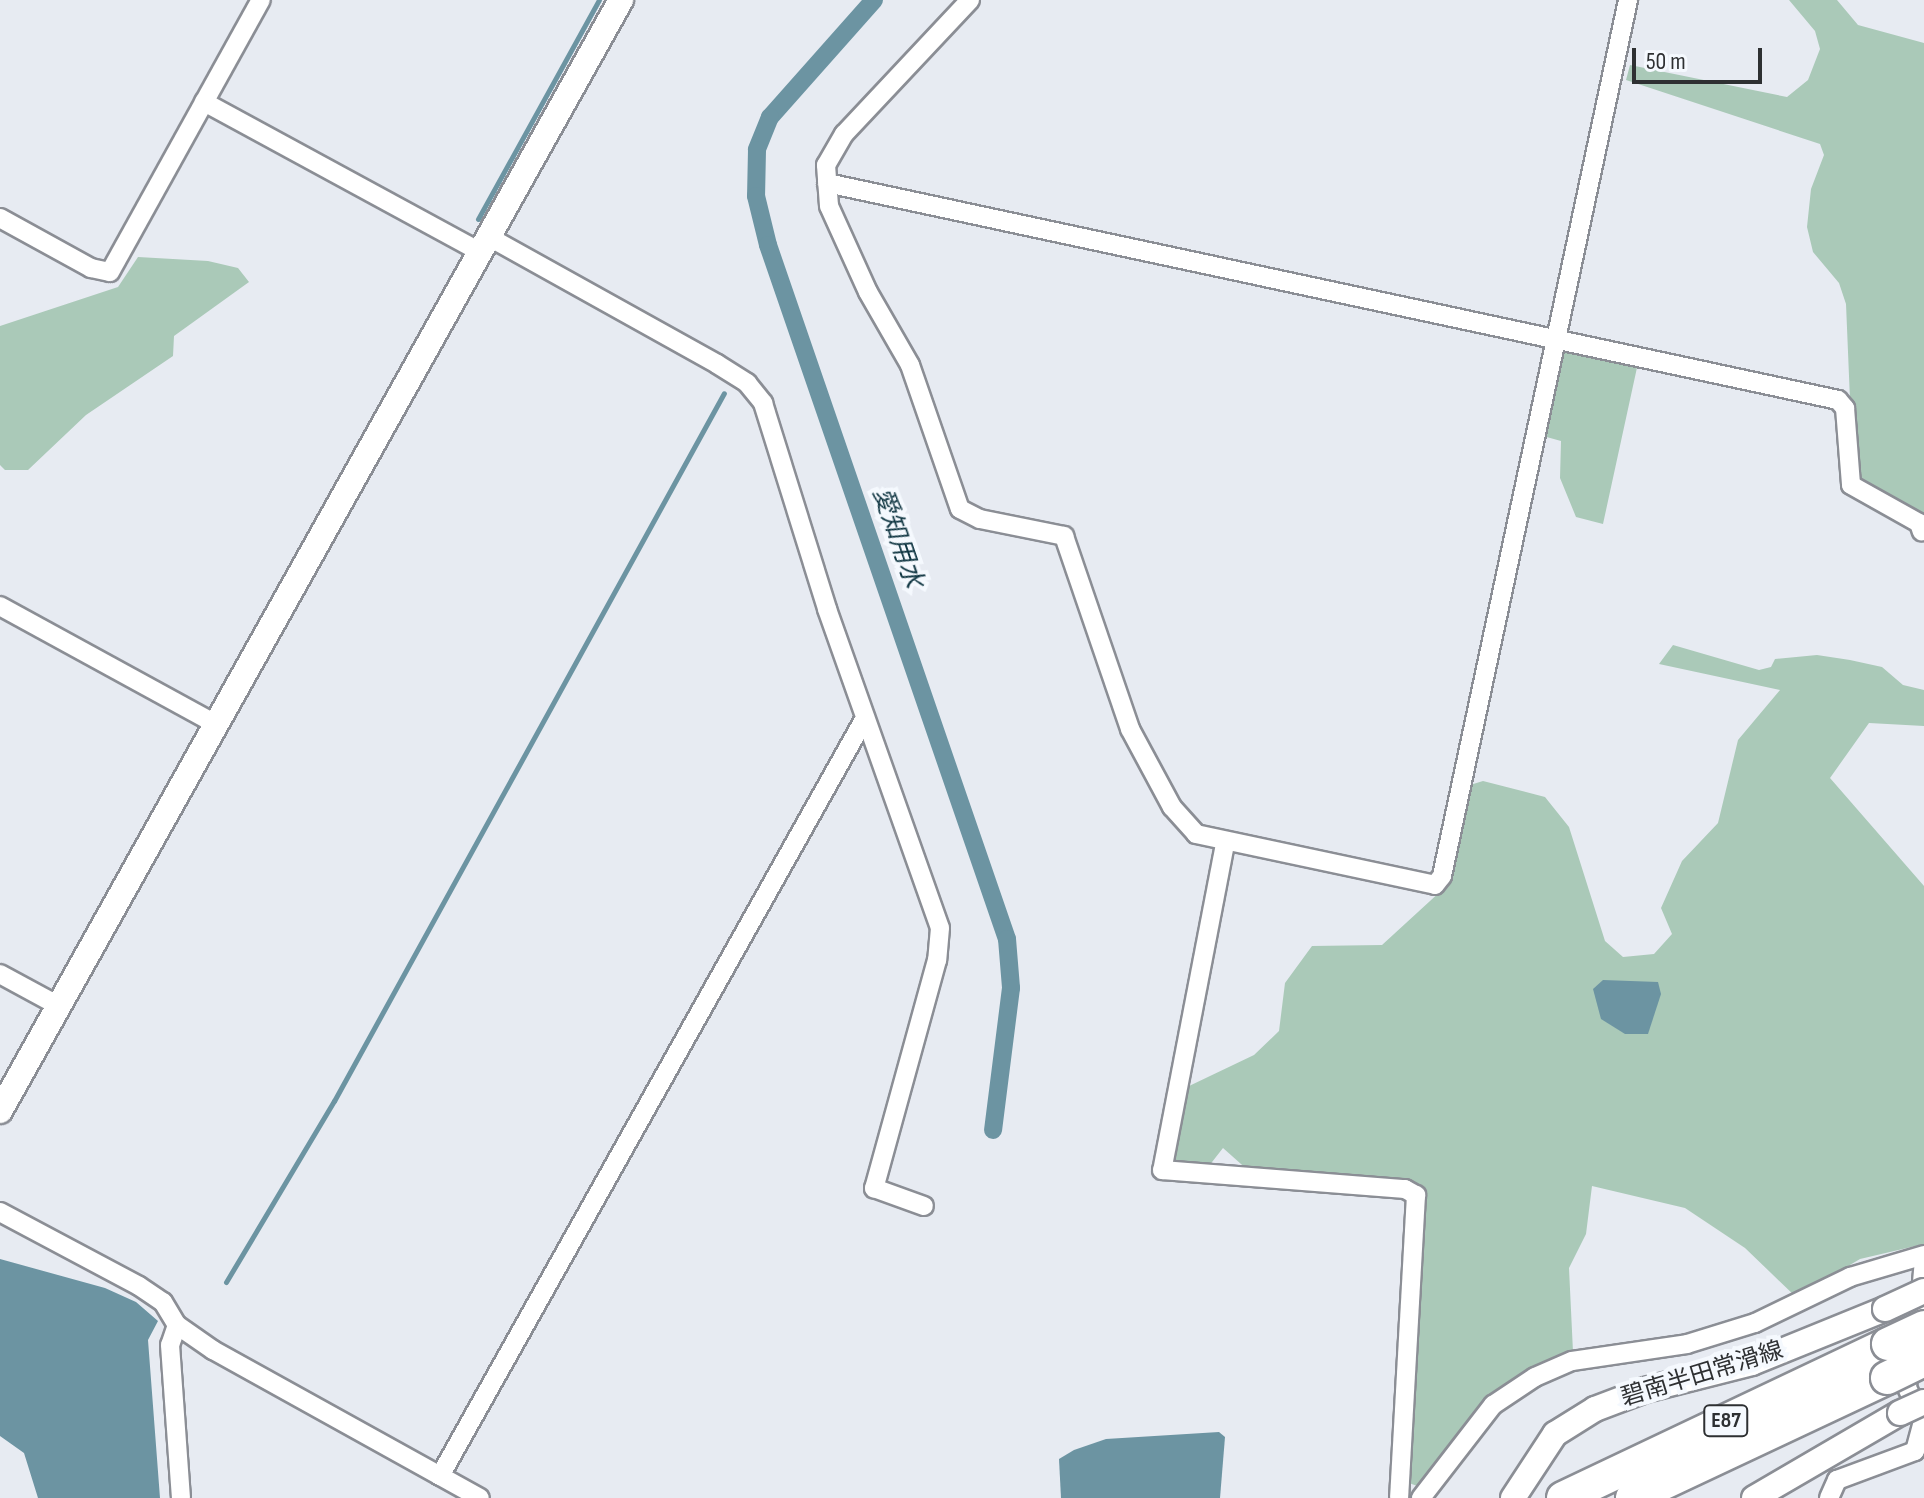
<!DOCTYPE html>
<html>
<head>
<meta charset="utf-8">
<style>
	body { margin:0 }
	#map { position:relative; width:1924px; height:1498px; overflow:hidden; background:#e7ebf2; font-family:"Sofia Sans Condensed","Noto Sans JP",sans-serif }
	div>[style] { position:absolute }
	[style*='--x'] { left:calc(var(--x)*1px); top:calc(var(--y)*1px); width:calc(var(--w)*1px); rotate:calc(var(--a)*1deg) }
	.green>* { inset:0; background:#aac9b8 }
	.water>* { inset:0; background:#6c94a2 }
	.stream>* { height:5px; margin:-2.5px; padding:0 2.5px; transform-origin:2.5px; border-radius:2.5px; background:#6c94a2 }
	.canal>* { height:18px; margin:-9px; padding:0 9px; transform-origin:9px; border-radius:9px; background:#6c94a2 }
	.roads { filter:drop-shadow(2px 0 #8b8e95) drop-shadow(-2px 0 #8b8e95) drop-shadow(0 2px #8b8e95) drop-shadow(0 -2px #8b8e95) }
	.street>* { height:18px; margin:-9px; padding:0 9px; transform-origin:9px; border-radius:9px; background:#fff }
	.secondary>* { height:24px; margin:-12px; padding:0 12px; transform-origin:12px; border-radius:12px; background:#fff }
	.highway>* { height:32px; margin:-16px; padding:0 16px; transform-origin:16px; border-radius:16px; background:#fff }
	.bridges { filter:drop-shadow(2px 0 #8b8e95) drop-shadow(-2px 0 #8b8e95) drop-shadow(0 2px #8b8e95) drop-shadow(0 -2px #8b8e95) }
	.secondary-bridge>* { height:24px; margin:-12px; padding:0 12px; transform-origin:12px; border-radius:12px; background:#fff }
	.highway-bridge>* { height:32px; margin:-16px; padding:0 16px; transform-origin:16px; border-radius:16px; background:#fff }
	span { translate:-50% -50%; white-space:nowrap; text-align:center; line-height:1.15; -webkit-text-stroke:8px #f5f9fe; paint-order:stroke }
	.shield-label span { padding:2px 6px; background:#f5f9fe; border:2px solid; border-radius:6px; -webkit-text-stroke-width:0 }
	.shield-label { font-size:22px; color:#2e3032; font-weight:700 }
	.street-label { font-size:24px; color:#2e3032 }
	.water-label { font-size:26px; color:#113743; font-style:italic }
	.scale { position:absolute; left:1632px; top:48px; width:130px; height:36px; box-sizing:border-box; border:4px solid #2e3032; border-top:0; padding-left:10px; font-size:24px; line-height:28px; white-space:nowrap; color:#2e3032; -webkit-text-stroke:6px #f5f9fe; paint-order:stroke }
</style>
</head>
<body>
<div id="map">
	<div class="green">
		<div style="clip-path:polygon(1789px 0,1837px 0,1858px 25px,1924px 43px,1924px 517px,1869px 491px,1853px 472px,1846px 304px,1839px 283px,1813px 252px,1807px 227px,1811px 189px,1824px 155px,1820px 144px,1626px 80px,1630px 65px,1787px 97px,1808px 80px,1820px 49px,1815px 31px)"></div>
		<div style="clip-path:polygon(138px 257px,208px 261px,238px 268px,249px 282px,174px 336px,173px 356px,86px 415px,28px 470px,5px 470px,0 465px,0 326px,118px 287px)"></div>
		<div style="clip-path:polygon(1575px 348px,1638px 363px,1603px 524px,1576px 517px,1560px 478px,1561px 441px,1543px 436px,1556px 365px,1564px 352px)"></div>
		<div style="clip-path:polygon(1673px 645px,1759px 670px,1771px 667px,1775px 659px,1817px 655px,1850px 660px,1882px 667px,1903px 685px,1924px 690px,1924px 726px,1869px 723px,1830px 778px,1924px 886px,1924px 1244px,1860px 1259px,1796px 1297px,1745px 1248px,1685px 1208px,1592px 1186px,1586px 1234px,1569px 1268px,1573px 1352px,1531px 1370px,1488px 1399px,1423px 1488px,1406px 1482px,1418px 1191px,1250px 1172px,1223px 1148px,1205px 1171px,1168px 1168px,1187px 1087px,1254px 1055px,1279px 1031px,1285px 983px,1312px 946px,1382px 945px,1442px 890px,1470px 785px,1483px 781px,1545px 797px,1569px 827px,1605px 941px,1623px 957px,1654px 954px,1672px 934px,1661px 908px,1682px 861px,1718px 823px,1738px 740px,1780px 690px,1659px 664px)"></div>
	</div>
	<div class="water">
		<div style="clip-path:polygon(1603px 980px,1658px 982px,1661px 994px,1648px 1034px,1625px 1034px,1601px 1019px,1593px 989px)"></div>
		<div style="clip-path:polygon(0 1259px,105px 1288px,136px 1302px,158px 1321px,148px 1340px,160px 1498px,38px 1498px,24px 1453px,0 1436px)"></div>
		<div style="clip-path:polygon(1219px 1432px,1225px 1437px,1220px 1498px,1061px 1498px,1059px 1459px,1074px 1450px,1106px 1439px)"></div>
	</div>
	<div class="stream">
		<div style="--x:478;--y:219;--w:250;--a:-61.1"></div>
		<div style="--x:226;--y:1282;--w:211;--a:-59.2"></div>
		<div style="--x:334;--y:1101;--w:808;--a:-61.15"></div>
	</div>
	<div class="canal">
		<div style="--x:874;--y:0;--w:157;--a:131.6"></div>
		<div style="--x:770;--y:117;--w:35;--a:112"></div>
		<div style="--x:757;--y:150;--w:46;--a:91.2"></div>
		<div style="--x:756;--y:196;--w:50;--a:76.2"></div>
		<div style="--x:768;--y:245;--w:734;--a:71"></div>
		<div style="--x:1007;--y:939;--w:49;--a:85.3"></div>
		<div style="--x:1011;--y:988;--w:143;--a:97.2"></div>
	</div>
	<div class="roads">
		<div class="street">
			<div style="--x:970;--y:0;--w:184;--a:133.2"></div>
			<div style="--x:844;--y:134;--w:36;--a:120"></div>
			<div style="--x:826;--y:165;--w:41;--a:85.8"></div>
			<div style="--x:829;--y:206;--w:94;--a:65.6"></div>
			<div style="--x:868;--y:292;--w:84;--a:60.1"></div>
			<div style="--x:910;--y:365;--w:152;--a:70.9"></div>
			<div style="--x:960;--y:509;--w:22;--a:27"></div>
			<div style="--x:980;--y:519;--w:86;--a:11.4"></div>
			<div style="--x:1064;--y:536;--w:204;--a:71.1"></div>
			<div style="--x:1130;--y:729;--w:89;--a:61.7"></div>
			<div style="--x:1172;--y:807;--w:36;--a:48"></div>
			<div style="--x:1196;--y:834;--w:244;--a:12"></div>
			<div style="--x:1435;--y:885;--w:11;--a:-52"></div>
			<div style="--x:1442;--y:876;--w:896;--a:-78.01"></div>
			<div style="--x:204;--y:102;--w:314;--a:28.5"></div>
			<div style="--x:827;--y:183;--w:1034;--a:12.11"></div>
			<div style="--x:1838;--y:400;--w:11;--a:49"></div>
			<div style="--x:1845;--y:408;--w:77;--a:85.5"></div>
			<div style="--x:1851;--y:485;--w:78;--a:29.2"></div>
			<div style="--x:1919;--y:523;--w:9;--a:72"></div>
			<div style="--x:0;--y:218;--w:104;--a:28.8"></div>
			<div style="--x:91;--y:268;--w:19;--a:12"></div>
			<div style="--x:110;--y:272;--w:311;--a:-61"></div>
			<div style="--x:489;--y:237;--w:261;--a:29.1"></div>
			<div style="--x:717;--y:364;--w:36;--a:32"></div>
			<div style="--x:747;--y:383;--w:26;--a:51"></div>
			<div style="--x:763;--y:403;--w:216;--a:72.7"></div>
			<div style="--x:827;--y:609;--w:338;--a:70.5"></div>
			<div style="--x:940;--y:928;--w:32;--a:95"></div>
			<div style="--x:937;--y:960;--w:237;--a:105.4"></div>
			<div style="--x:874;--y:1188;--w:53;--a:19.8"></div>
			<div style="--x:0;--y:606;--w:247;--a:28.7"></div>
			<div style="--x:1225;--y:844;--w:332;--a:100.9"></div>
			<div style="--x:1162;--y:1170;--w:244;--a:4.5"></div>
			<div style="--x:1405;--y:1189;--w:13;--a:29"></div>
			<div style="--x:1416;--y:1195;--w:303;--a:93.2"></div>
			<div style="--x:0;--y:974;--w:67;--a:28.5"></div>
			<div style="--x:0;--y:1212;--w:157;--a:28"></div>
			<div style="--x:139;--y:1286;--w:29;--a:34"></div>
			<div style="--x:163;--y:1302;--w:27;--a:59"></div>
			<div style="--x:177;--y:1325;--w:44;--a:34.8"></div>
			<div style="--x:213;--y:1350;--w:305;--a:29"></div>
			<div style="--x:177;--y:1325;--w:21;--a:109"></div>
			<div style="--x:170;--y:1345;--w:153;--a:85.9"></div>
			<div style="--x:1917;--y:1337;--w:77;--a:-84.8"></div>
			<div style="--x:440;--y:1476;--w:869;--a:-60.72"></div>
			<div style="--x:1421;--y:1498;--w:118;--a:-52.3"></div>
			<div style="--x:1493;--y:1405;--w:50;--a:-33.7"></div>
			<div style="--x:1535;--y:1377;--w:40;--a:-23.4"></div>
			<div style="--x:1572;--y:1361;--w:116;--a:-8.4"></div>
			<div style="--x:1687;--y:1344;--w:71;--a:-17.2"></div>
			<div style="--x:1755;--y:1323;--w:106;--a:-25.8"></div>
			<div style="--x:1850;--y:1277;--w:77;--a:-16.6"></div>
			<div style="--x:1829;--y:1498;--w:20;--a:-66"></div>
			<div style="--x:1837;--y:1480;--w:83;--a:-20.4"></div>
			<div style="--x:1915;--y:1451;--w:30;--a:-75"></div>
			<div style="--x:1923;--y:1422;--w:38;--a:-115"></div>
			<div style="--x:1907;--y:1387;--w:22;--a:-85"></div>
		</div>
		<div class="secondary">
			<div style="--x:0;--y:1111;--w:1273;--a:-60.8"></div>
			<div style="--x:1513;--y:1498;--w:77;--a:-56.7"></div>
			<div style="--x:1555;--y:1434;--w:47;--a:-32"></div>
			<div style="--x:1595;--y:1409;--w:53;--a:-20.8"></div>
			<div style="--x:1645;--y:1390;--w:110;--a:-14.2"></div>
			<div style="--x:1752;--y:1363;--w:144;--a:-22.1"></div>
			<div style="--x:1754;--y:1498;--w:169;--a:-30.2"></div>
		</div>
		<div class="highway">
			<div style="--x:1563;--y:1498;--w:360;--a:-25.4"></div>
			<div style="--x:1632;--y:1498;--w:282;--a:-25.2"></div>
		</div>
	</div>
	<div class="bridges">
		<div class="secondary-bridge">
			<div style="--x:1885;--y:1309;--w:43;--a:-24.8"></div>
			<div style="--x:1900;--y:1413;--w:26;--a:-25"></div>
		</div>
		<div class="highway-bridge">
			<div style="--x:1888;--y:1344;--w:40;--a:-25"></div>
			<div style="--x:1887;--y:1378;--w:41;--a:-25.9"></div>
		</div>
	</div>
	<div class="shield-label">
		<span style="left:1726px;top:1421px">E87</span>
	</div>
	<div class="street-label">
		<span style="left:1702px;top:1374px;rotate:-17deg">碧南半田常滑線</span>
	</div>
	<div class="water-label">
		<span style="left:897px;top:538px;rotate:71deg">愛知用水</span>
	</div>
	<div class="scale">50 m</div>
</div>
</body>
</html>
